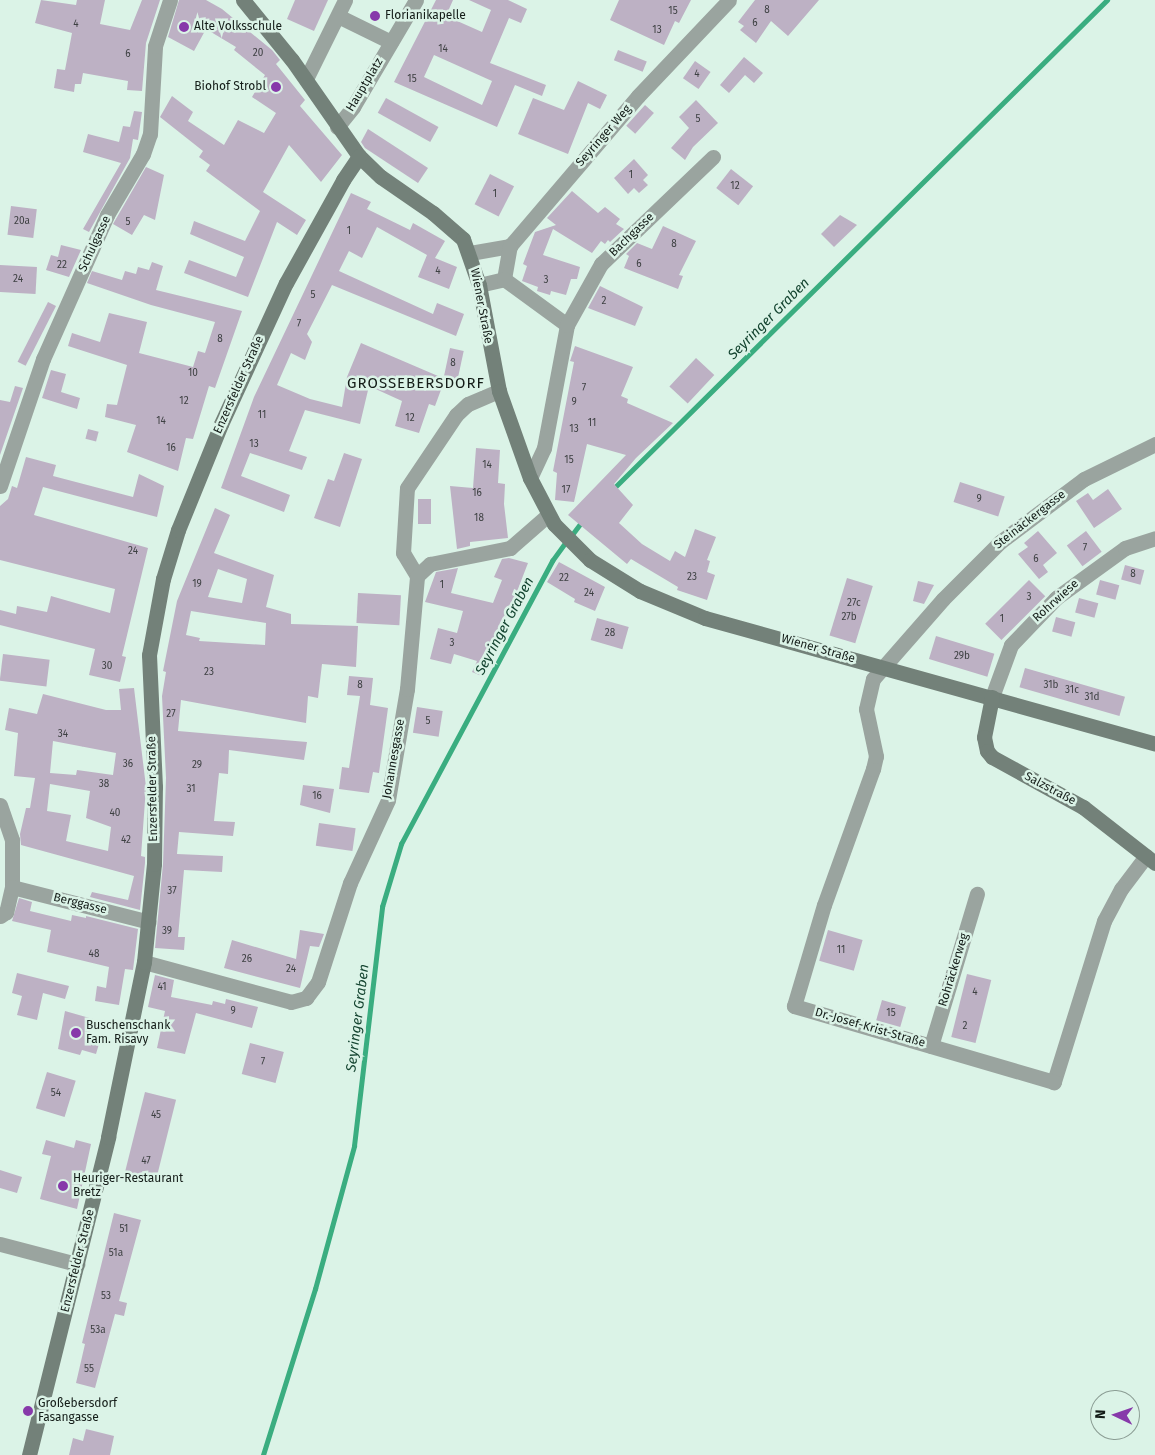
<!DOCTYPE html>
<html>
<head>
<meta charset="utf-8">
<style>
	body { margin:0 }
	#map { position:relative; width:1155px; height:1455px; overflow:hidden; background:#dbf3e7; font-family:"Fira Sans",sans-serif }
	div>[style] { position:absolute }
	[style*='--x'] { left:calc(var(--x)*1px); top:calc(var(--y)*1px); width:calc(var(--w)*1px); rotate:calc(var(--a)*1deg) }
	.stream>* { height:4.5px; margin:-2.25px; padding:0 2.25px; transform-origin:2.25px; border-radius:2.25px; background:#3aad80 }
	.building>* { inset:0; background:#bdb1c4; transform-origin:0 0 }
	.street>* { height:15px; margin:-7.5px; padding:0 7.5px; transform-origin:7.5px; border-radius:7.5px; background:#9aa49f }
	.secondary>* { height:15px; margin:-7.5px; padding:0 7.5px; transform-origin:7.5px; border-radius:7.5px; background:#738179 }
	.dots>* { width:14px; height:14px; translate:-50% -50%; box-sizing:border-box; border:2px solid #dbf3e7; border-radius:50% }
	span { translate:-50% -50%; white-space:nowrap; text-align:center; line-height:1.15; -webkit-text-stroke:5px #dbf3e7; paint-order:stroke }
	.number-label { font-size:10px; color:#3e4143 }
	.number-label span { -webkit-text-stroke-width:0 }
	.poi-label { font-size:12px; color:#141c18 }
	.left { translate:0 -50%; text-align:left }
	.right { translate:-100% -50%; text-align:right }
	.street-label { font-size:12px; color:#141c18 }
	.water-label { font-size:14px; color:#144430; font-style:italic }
	.quarter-label { font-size:15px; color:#141c18; letter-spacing:1px }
	.north { position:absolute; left:1090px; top:1390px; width:50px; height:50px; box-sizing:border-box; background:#dbf3e7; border:1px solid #8b9d94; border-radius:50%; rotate:273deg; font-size:14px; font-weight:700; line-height:20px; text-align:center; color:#141c18 }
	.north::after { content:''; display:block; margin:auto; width:18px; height:22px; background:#8739aa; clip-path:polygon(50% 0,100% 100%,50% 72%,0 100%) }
</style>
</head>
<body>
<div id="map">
	<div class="stream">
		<div style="--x:613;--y:489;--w:695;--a:-44.71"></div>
		<div style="--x:571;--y:536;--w:20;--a:-53"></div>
		<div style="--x:263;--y:1455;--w:174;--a:-72.6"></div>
		<div style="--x:315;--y:1289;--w:148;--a:-74.7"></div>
		<div style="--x:354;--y:1146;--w:241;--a:-83.3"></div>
		<div style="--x:382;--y:907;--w:66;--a:-73.2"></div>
		<div style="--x:401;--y:844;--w:321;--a:-61.9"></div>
		<div style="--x:552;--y:561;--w:24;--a:-54"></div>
	</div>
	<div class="building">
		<div style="clip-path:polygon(41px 0,76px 5px,77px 0,105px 0,100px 24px,130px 30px,142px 0,160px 0,146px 43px,142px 91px,127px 90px,128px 81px,83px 73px,81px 84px,75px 84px,74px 92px,54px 88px,57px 69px,65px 70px,72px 33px,35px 23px)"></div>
		<div style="clip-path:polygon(179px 0,206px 0,222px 9px,272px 50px,280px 60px,276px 64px,305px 100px,300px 106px,342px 155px,321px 182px,289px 145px,263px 192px,306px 220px,297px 235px,277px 222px,248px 297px,184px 273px,189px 260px,236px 277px,244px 257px,190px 234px,194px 221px,245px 241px,260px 211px,206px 171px,210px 165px,199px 157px,203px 151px,160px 117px,172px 96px,193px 112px,188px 121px,224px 145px,238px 120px,264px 133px,276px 113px,252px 97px,265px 75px,234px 50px,236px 47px,206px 29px,194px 51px,168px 37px)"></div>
		<div style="clip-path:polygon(295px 0,328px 0,314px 31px,287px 19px)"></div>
		<div style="clip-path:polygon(evenodd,436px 0,453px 0,446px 16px,482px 32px,491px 10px,469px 0,508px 0,527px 9px,521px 23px,509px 18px,490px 63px,546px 85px,542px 96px,515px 85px,497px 127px,394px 82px,436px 0,434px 55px,492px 81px,482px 105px,424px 77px,434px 55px)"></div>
		<div style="clip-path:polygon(619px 0,691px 0,679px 23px,675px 21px,664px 45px,610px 20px)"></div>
		<div style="clip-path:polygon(755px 0,819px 0,788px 36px,771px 21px,756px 43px,740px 30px,744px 26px,738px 22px)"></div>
		<div style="left:618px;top:50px;width:31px;height:11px;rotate:22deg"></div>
		<div style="clip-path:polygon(744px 57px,763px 73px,754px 83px,745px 75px,729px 93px,720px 85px)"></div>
		<div style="left:695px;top:61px;width:19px;height:21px;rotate:35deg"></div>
		<div style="clip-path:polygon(578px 81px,607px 95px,600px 109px,588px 103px,568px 154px,518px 134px,533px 98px,564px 110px)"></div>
		<div style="left:386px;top:98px;width:60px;height:17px;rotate:29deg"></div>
		<div style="clip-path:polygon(696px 100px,718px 123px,693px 147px,685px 160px,671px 148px,689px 128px,679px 117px)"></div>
		<div style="left:645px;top:105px;width:12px;height:28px;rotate:42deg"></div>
		<div style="clip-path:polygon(134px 111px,142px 112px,138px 140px,133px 139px,130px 158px,89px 232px,83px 229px,121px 163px,83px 152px,88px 134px,119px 142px,123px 126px,130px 127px)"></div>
		<div style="clip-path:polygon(368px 129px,428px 168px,418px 183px,365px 148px,361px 142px)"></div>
		<div style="clip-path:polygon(634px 159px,648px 175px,643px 180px,648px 185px,639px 193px,634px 188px,628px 194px,614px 178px)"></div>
		<div style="clip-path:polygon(146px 167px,164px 175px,155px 220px,144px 215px,132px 235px,113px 224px)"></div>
		<div style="left:731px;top:169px;width:28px;height:24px;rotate:38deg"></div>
		<div style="left:490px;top:174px;width:27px;height:34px;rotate:27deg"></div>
		<div style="clip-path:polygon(572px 191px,598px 213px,605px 207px,620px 219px,616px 224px,624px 229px,610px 242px,608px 240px,605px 244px,601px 241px,592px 253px,553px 229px,543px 255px,580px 267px,577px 279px,571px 279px,566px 295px,551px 291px,550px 295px,537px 291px,538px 287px,522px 281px,527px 266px,523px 264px,535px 232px,556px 225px,547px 218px)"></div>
		<div style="clip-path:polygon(351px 193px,371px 202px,367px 209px,410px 230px,413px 223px,445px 241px,435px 258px,457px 267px,449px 289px,418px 277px,427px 255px,377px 227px,362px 258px,349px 251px,339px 271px,433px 314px,437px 303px,464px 314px,456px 336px,332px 285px,307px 334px,312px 342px,305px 360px,291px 353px,277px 385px,310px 399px,342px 407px,347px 377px,361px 343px,445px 379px,435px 406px,429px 404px,419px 433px,395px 426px,402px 401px,369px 386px,360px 424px,305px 410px,289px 451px,307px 457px,302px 470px,250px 453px,241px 476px,290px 495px,284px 512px,221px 488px,254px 397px)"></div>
		<div style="left:11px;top:206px;width:26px;height:29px;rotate:7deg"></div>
		<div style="clip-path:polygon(840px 215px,857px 225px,834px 247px,821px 234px)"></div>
		<div style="clip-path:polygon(663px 226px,696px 241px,679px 275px,683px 276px,678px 289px,624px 268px,629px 256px,626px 254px,637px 243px,652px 249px)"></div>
		<div style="clip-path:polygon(61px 245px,81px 250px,69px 277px,46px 270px,51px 255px,58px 257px)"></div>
		<div style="clip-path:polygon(152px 262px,163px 266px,156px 290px,242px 311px,215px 388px,209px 386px,193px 439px,186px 438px,178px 471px,127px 452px,136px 425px,105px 417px,107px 404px,117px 405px,127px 365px,68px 346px,72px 333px,100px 342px,109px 313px,147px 322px,139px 353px,193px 367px,198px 351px,205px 353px,215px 322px,151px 305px,87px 283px,92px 271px,122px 280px,125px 271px,136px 274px,138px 267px,149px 270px)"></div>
		<div style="left:0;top:265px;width:37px;height:27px;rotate:3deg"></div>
		<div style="clip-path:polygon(600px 286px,643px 307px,635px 326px,588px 308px)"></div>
		<div style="left:48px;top:302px;width:9px;height:67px;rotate:27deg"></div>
		<div style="clip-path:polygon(575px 346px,633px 367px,621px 396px,628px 399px,627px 403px,673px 423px,636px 458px,614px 484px,633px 505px,619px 523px,642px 544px,670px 561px,675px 551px,685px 557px,695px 529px,716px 537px,707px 560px,710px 561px,707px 572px,715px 575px,707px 600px,677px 590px,678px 587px,631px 559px,627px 564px,568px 515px,626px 455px,587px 444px,574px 502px,555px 500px,557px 473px,553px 471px,574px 362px,570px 361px)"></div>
		<div style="left:450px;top:348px;width:14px;height:30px;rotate:12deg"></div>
		<div style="left:696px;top:358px;width:25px;height:39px;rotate:43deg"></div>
		<div style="clip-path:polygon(51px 370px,66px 374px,61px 392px,80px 398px,77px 409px,42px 398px)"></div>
		<div style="clip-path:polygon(15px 386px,23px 388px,0 455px,0 400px,10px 402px)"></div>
		<div style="left:88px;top:429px;width:11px;height:10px;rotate:15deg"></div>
		<div style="clip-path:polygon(476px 448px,500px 450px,498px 483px,505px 484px,504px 504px,508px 538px,470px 542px,470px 546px,457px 549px,450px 486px,473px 488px)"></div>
		<div style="clip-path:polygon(344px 453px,362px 459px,340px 527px,314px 518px,328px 479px,334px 481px)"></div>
		<div style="clip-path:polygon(26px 457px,56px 465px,53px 476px,133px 497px,139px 474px,164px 486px,157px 517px,43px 487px,34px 515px,148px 548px,122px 656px,126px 657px,120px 682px,89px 675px,95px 649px,0 625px,0 610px,16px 614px,17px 606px,47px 612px,51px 596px,110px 613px,115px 589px,0 560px,0 506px,8px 499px,12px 486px,17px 488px)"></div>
		<div style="left:960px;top:482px;width:47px;height:21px;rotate:18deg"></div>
		<div style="clip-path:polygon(1108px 489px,1122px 509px,1094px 528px,1076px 501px,1088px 493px,1093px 500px)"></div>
		<div style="left:418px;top:499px;width:13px;height:25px"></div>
		<div style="clip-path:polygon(evenodd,215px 508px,230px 515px,214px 553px,274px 575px,266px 607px,291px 614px,291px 624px,358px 626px,356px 667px,322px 664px,318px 698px,308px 696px,306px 723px,181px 700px,178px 731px,307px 742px,304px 760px,229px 750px,228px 774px,219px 773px,214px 821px,235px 822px,233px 836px,179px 832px,177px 854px,223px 856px,222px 872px,184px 870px,178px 937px,185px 937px,184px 950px,155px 948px,163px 864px,166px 778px,162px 696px,166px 672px,163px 671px,177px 601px,215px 508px,218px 569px,247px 579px,242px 603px,208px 597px,218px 569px,215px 508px,191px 611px,266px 623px,265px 645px,199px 641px,200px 638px,186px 635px,191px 611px)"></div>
		<div style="clip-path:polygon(1038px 531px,1057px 553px,1043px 565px,1048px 572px,1039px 579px,1018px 554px,1028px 547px,1024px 543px)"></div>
		<div style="left:1086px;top:531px;width:26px;height:24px;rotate:53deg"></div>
		<div style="clip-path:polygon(509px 558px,528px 563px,484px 677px,472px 672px,477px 661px,454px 654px,451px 664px,430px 659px,438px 628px,457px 633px,463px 611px,425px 602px,436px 572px,458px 568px,451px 593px,493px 603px,502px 580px,494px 577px,502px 559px)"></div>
		<div style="clip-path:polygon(559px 562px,605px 587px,595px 611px,574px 602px,575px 599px,547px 582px)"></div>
		<div style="left:1125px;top:565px;width:20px;height:15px;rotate:15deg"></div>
		<div style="left:847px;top:578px;width:27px;height:60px;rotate:17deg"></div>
		<div style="left:1029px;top:580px;width:23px;height:62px;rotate:45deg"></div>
		<div style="left:1100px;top:580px;width:20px;height:15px;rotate:15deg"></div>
		<div style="clip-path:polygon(918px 581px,934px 585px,924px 604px,913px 601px)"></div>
		<div style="left:358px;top:593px;width:43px;height:30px;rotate:3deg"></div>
		<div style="left:1079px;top:598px;width:20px;height:15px;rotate:15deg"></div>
		<div style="left:1056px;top:617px;width:20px;height:15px;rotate:15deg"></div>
		<div style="left:597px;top:618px;width:33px;height:23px;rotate:16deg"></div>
		<div style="left:936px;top:636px;width:61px;height:24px;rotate:17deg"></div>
		<div style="left:3px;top:654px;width:47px;height:27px;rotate:7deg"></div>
		<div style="left:1025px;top:668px;width:104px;height:20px;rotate:16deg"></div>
		<div style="clip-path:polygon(349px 676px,373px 678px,370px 705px,388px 708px,379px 773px,373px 772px,369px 793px,339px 789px,342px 767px,349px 768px,360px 696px,347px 695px)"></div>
		<div style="clip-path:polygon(evenodd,134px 688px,146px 787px,141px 856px,145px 857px,145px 863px,140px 910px,90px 897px,92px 892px,128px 900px,134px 876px,21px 845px,20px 834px,26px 808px,30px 808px,35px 778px,14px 776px,18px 733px,5px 730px,9px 708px,37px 714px,43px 694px,106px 710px,121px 710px,119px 689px,134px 688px,53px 741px,116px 753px,113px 775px,77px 770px,76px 775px,50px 773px,53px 741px,134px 688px,50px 784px,90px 791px,86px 818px,111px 827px,108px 851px,66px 841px,71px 815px,47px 811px,50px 784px)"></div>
		<div style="left:417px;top:707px;width:26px;height:26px;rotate:9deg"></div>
		<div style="clip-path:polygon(303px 785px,334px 789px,330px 813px,300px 805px)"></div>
		<div style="left:319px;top:823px;width:37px;height:23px;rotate:8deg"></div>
		<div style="clip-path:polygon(19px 898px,32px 902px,30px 911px,71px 921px,72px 915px,86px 918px,86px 916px,138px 929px,133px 970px,125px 969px,119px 1005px,95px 1001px,97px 986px,106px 988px,109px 967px,47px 952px,51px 930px,12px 921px)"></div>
		<div style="clip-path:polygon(300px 930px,324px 934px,319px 947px,310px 946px,300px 988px,224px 968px,232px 940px,296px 959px)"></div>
		<div style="left:828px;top:930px;width:36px;height:32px;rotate:16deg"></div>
		<div style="clip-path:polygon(17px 973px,69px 986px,65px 999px,43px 993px,37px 1020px,17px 1015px,22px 996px,12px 993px)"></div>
		<div style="left:967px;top:974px;width:25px;height:65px;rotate:14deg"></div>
		<div style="clip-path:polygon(155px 975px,174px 980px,171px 997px,212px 1005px,213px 1001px,225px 1004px,226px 999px,258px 1007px,252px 1028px,196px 1013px,185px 1054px,157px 1048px,165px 1011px,148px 1007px)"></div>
		<div style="left:882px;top:1000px;width:25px;height:21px;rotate:16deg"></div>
		<div style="clip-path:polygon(65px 1011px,93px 1019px,89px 1033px,101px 1037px,96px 1054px,82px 1050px,80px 1055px,58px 1049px)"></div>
		<div style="left:250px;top:1043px;width:35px;height:32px;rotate:15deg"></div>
		<div style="left:47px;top:1072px;width:30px;height:38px;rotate:17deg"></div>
		<div style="left:145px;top:1092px;width:32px;height:83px;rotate:14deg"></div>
		<div style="clip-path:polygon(46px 1140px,74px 1148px,76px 1140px,91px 1144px,77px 1209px,40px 1199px,51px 1156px,42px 1154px)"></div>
		<div style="clip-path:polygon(0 1170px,22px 1177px,17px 1193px,0 1188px)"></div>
		<div style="clip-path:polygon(114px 1213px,141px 1220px,119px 1301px,127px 1303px,124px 1316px,115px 1314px,95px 1388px,76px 1383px,85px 1344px,82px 1343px)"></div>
		<div style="clip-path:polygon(86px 1429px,114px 1436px,110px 1455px,69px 1455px,73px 1438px,83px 1441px)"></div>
	</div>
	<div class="street">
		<div style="--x:338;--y:16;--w:59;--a:26.1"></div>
		<div style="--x:306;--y:79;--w:88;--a:-63.7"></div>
		<div style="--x:337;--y:127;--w:26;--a:-51"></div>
		<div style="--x:353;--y:107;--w:124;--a:-59.5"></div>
		<div style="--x:470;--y:253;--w:41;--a:-9.9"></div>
		<div style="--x:510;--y:246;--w:197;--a:-49.5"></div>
		<div style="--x:638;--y:96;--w:132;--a:-46.5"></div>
		<div style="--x:504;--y:279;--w:34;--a:-80"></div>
		<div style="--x:479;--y:285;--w:26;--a:-13"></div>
		<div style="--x:504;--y:279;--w:78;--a:36.1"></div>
		<div style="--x:530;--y:478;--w:33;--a:-65"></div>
		<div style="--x:544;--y:448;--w:125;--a:-79.4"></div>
		<div style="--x:567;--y:325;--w:70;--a:-60.9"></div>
		<div style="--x:601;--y:264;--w:155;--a:-43.7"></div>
		<div style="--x:0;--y:486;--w:134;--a:-71.3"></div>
		<div style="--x:43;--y:359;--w:158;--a:-66"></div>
		<div style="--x:107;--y:215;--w:71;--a:-59.5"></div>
		<div style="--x:143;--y:154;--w:21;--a:-71"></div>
		<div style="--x:150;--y:134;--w:88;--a:-86.7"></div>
		<div style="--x:155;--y:46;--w:48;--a:-71.9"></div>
		<div style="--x:417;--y:576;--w:27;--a:-121"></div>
		<div style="--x:403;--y:553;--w:65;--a:-86.5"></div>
		<div style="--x:407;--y:488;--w:88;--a:-56.1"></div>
		<div style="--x:456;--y:415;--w:16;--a:-43"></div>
		<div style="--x:468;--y:404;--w:34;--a:-23"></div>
		<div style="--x:992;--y:697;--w:55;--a:-69.9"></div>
		<div style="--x:1011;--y:645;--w:65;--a:-46.2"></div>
		<div style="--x:1056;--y:598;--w:85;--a:-35.9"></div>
		<div style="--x:1125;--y:548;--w:32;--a:-18"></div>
		<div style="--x:0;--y:805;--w:37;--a:71"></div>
		<div style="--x:12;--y:840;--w:47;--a:90"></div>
		<div style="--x:12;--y:887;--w:26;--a:103"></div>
		<div style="--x:6;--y:912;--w:7;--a:146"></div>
		<div style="--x:1146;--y:856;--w:41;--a:127.1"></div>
		<div style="--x:1121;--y:889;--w:36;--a:118"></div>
		<div style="--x:1104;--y:921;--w:169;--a:107.3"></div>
		<div style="--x:1054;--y:1082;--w:271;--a:-163.7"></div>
		<div style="--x:794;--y:1006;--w:105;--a:-73.5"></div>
		<div style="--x:824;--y:905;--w:145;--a:-70.2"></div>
		<div style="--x:873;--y:769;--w:13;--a:-77"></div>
		<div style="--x:876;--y:756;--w:48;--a:-102"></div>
		<div style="--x:866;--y:709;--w:31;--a:-77"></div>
		<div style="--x:873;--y:679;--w:106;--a:-48.8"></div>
		<div style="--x:943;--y:599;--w:81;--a:-45"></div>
		<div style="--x:1000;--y:542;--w:105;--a:-36.9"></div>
		<div style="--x:1084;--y:479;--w:79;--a:-26.2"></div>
		<div style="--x:12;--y:887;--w:141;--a:14.3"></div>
		<div style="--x:144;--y:962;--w:152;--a:15.2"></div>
		<div style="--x:291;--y:1002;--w:16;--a:-15"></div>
		<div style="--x:306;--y:998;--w:20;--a:-53"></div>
		<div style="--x:318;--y:982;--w:104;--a:-72.1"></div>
		<div style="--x:350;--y:883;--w:91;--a:-65.4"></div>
		<div style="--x:388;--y:800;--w:113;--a:-80.3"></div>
		<div style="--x:407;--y:689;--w:113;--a:-84.9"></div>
		<div style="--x:417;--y:576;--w:18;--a:-43"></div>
		<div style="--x:430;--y:564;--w:82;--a:-11.3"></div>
		<div style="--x:510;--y:548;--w:50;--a:-41"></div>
		<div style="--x:931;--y:1046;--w:159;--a:-73.2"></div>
		<div style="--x:0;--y:1244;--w:80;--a:14.6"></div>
	</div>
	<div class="secondary">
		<div style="--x:243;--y:0;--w:77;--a:50.8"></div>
		<div style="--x:292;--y:60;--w:117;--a:55.1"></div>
		<div style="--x:359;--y:156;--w:30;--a:44"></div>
		<div style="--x:381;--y:177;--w:63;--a:34.7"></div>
		<div style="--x:433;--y:213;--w:40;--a:41"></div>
		<div style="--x:463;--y:239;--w:49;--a:70.8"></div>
		<div style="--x:479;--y:285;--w:108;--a:79.3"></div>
		<div style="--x:499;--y:391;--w:92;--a:70.4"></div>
		<div style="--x:530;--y:478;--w:52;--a:62.4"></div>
		<div style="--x:554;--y:524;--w:51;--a:45"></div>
		<div style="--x:590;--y:560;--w:59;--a:31.8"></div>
		<div style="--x:640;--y:591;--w:70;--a:22.6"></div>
		<div style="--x:705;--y:618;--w:467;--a:15.6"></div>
		<div style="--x:992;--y:697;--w:41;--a:101.3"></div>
		<div style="--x:984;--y:737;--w:14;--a:78"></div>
		<div style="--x:987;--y:751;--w:8;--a:50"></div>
		<div style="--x:992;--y:757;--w:104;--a:28.8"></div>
		<div style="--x:1083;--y:807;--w:91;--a:37.9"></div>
		<div style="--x:29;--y:1455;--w:328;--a:-76"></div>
		<div style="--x:108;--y:1137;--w:179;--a:-78.4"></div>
		<div style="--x:144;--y:962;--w:99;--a:-84.2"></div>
		<div style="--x:154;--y:864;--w:77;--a:-89.3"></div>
		<div style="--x:155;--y:787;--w:132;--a:-92.6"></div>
		<div style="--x:149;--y:655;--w:77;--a:-79.6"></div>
		<div style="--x:163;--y:579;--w:51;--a:-73"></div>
		<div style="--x:178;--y:530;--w:114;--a:-67.9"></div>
		<div style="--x:221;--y:424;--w:155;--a:-65.3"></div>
		<div style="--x:286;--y:283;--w:118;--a:-61"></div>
		<div style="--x:343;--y:180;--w:29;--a:-56"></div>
	</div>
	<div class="dots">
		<div style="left:375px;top:16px;background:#8739aa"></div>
		<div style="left:184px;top:27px;background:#8739aa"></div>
		<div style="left:276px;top:87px;background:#8739aa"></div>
		<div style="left:76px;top:1033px;background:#8739aa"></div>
		<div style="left:63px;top:1186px;background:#8739aa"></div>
		<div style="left:28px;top:1411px;background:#8739aa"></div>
	</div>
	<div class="number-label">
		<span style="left:767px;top:11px">8</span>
		<span style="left:673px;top:12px">15</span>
		<span style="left:755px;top:24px">6</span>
		<span style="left:76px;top:25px">4</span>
		<span style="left:657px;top:31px">13</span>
		<span style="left:443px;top:50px">14</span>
		<span style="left:258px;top:54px">20</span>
		<span style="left:128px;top:55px">6</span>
		<span style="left:697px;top:75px">4</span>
		<span style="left:412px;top:80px">15</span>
		<span style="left:698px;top:120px">5</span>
		<span style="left:631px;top:176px">1</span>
		<span style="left:735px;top:187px">12</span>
		<span style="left:495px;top:195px">1</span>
		<span style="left:22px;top:222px">20a</span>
		<span style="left:128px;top:223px">5</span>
		<span style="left:349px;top:232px">1</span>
		<span style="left:674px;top:245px">8</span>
		<span style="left:639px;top:265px">6</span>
		<span style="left:62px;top:266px">22</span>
		<span style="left:438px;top:272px">4</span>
		<span style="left:18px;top:280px">24</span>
		<span style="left:546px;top:281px">3</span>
		<span style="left:313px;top:296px">5</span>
		<span style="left:604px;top:302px">2</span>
		<span style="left:299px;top:325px">7</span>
		<span style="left:220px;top:340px">8</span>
		<span style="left:453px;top:364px">8</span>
		<span style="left:193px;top:374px">10</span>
		<span style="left:584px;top:389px">7</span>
		<span style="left:184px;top:402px">12</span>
		<span style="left:574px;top:403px">9</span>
		<span style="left:262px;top:416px">11</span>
		<span style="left:410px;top:419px">12</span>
		<span style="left:161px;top:422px">14</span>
		<span style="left:592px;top:424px">11</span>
		<span style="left:574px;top:430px">13</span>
		<span style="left:254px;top:445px">13</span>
		<span style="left:171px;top:449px">16</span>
		<span style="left:569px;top:461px">15</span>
		<span style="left:487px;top:466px">14</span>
		<span style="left:566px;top:491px">17</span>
		<span style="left:477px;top:494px">16</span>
		<span style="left:979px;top:500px">9</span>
		<span style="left:479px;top:519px">18</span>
		<span style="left:1085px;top:549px">7</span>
		<span style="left:133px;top:552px">24</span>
		<span style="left:1036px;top:560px">6</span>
		<span style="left:1133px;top:575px">8</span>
		<span style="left:692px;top:578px">23</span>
		<span style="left:564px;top:579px">22</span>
		<span style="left:197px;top:585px">19</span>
		<span style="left:442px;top:586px">1</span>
		<span style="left:589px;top:594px">24</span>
		<span style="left:1029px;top:598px">3</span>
		<span style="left:854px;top:604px">27c</span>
		<span style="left:849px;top:618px">27b</span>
		<span style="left:1002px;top:620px">1</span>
		<span style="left:610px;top:634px">28</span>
		<span style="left:452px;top:644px">3</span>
		<span style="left:962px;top:657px">29b</span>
		<span style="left:107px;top:667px">30</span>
		<span style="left:209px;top:673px">23</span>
		<span style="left:360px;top:686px">8</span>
		<span style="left:1051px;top:686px">31b</span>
		<span style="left:1072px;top:691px">31c</span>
		<span style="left:1092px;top:698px">31d</span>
		<span style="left:171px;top:715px">27</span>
		<span style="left:428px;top:722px">5</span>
		<span style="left:63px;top:735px">34</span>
		<span style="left:128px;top:765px">36</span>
		<span style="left:197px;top:766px">29</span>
		<span style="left:104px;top:785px">38</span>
		<span style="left:191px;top:790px">31</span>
		<span style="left:317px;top:797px">16</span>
		<span style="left:115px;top:814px">40</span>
		<span style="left:126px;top:841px">42</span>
		<span style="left:172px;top:892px">37</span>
		<span style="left:167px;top:932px">39</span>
		<span style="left:841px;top:951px">11</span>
		<span style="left:94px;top:955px">48</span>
		<span style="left:247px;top:960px">26</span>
		<span style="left:291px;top:970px">24</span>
		<span style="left:162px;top:988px">41</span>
		<span style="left:975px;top:993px">4</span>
		<span style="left:233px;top:1012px">9</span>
		<span style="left:891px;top:1014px">15</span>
		<span style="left:965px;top:1027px">2</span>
		<span style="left:263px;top:1063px">7</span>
		<span style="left:56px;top:1094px">54</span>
		<span style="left:156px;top:1116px">45</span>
		<span style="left:146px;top:1162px">47</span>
		<span style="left:124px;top:1230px">51</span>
		<span style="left:116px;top:1254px">51a</span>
		<span style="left:106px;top:1297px">53</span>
		<span style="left:98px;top:1331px">53a</span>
		<span style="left:89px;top:1370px">55</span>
	</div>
	<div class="poi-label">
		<span class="left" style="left:385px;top:16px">Florianikapelle</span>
		<span class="left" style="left:194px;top:27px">Alte Volksschule</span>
		<span class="right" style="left:266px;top:87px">Biohof Strobl</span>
		<span class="left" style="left:86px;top:1033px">Buschenschank<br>Fam. Risavy</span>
		<span class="left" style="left:73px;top:1186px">Heuriger-Restaurant<br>Bretz</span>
		<span class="left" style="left:38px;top:1411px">Großebersdorf<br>Fasangasse</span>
	</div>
	<div class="street-label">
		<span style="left:365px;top:85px;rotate:-59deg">Hauptplatz</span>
		<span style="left:604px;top:136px;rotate:-49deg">Seyringer Weg</span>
		<span style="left:632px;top:235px;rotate:-44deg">Bachgasse</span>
		<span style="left:95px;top:244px;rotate:-65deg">Schulgasse</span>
		<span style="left:481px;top:306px;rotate:79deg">Wiener Straße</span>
		<span style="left:239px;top:385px;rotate:-66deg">Enzersfelder Straße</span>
		<span style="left:1030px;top:520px;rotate:-38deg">Steinäckergasse</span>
		<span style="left:1056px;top:601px;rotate:-42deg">Rohrwiese</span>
		<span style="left:818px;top:649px;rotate:16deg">Wiener Straße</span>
		<span style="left:394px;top:759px;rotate:-80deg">Johannesgasse</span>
		<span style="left:153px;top:789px;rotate:-91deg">Enzersfelder Straße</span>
		<span style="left:1050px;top:789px;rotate:28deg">Salzstraße</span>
		<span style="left:80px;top:904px;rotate:14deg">Berggasse</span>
		<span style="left:954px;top:970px;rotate:-73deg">Rohräckerweg</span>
		<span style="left:870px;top:1028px;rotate:16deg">Dr.-Josef-Krist-Straße</span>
		<span style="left:78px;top:1261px;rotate:-76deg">Enzersfelder Straße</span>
	</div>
	<div class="water-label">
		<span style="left:769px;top:319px;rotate:-45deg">Seyringer Graben</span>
		<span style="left:505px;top:626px;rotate:-62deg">Seyringer Graben</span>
		<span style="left:358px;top:1018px;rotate:-83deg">Seyringer Graben</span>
	</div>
	<div class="quarter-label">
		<span style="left:416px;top:384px">GROSSEBERSDORF</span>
	</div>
	<div class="north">N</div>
</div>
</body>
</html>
